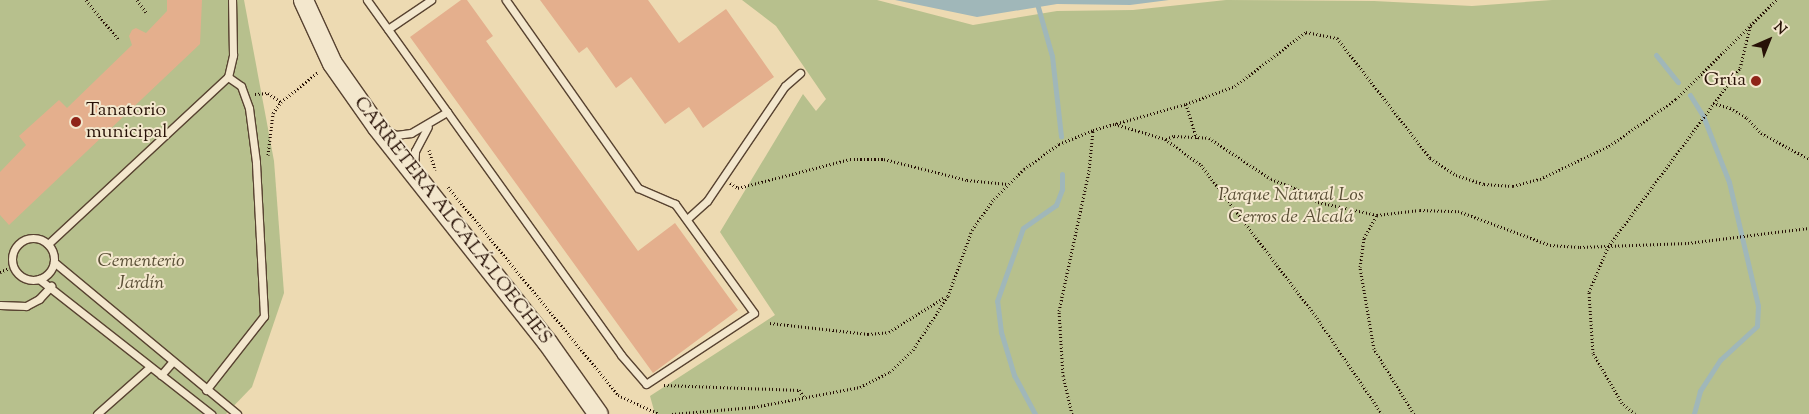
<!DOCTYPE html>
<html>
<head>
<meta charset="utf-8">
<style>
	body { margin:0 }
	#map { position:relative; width:1809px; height:414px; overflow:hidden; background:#eddab2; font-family:"Sorts Mill Goudy",serif }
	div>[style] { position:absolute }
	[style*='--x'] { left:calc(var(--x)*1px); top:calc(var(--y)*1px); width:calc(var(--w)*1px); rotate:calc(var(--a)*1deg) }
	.green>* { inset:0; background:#b7c08d }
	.water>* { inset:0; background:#a0b7b9 }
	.stream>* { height:5px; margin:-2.5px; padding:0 2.5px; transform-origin:2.5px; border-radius:2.5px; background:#a0b7b9 }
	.building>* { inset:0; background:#e4af8d }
	.path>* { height:3px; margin-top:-1.5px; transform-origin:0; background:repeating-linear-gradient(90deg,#271106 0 1px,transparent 0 3.5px) }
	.roads { filter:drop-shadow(1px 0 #584331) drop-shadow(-1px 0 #584331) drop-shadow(0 1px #584331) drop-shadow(0 -1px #584331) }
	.lane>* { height:7px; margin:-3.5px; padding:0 3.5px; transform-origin:3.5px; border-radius:3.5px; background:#f3e7cd }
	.lane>.ring { margin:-3.5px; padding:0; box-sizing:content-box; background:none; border:7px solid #f3e7cd; border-radius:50% }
	.secondary>* { height:19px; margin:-9.5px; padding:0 9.5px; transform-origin:9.5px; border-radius:9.5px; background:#f3e7cd }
	.dots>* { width:14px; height:14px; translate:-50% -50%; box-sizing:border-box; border:2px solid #f3e7cd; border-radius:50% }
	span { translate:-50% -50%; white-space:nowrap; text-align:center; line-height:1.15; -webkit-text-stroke:4px #f3e7cd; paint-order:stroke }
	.poi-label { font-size:19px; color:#271106 }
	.right { translate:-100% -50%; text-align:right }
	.left { translate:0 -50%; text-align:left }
	.park-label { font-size:19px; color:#594e35; font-style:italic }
	.street-label { font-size:19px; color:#271106 }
	.north { position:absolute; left:1744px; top:15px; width:50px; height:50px; -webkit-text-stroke:4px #f3e7cd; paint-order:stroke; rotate:44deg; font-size:14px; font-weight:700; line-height:20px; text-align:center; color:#271106 }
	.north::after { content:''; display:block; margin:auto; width:18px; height:22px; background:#271106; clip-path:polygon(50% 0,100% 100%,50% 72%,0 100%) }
</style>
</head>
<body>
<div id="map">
	<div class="green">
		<div style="clip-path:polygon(0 0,244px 0,274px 161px,284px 293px,252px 387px,226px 414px,0 414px)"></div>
		<div style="clip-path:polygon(742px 0,877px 0,973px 25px,1057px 11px,1133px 10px,1226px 0,1374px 1px,1472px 6px,1552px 0,1809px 0,1809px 414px,655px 414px,650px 396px,775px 315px,720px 232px,803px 94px,816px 111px,826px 99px,776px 26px)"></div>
	</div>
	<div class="water">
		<div style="clip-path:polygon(895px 0,1169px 0,1130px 5px,1057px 4px,977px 17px)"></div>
	</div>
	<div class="stream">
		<div style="--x:1036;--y:0;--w:58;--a:74.1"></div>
		<div style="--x:1052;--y:56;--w:81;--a:83.6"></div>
		<div style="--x:1656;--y:55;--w:35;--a:51"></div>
		<div style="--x:1690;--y:95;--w:25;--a:58"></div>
		<div style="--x:1703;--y:116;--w:71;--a:68.5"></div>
		<div style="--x:1729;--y:182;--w:127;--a:76.8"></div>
		<div style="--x:1758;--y:306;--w:20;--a:93"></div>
		<div style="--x:1757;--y:326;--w:50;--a:137.4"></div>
		<div style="--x:1720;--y:360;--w:37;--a:123"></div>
		<div style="--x:1700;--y:391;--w:24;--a:105"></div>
		<div style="--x:1035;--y:414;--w:44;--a:-118.3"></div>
		<div style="--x:1014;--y:375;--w:45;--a:-106.8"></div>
		<div style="--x:1001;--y:332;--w:31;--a:-97"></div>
		<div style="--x:997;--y:301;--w:77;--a:-70.4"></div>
		<div style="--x:1023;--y:228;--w:40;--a:-34.9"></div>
		<div style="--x:1056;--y:205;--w:17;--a:-69"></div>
		<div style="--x:1062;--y:189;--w:15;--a:-90"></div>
	</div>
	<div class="building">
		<div style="clip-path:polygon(167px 0,202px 0,200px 44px,9px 225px,0 215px,0 172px,26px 145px,19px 136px,59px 100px,67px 108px,132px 45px,129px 36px,132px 30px,136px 28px,146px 33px,167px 11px)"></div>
		<div style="clip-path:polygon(461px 0,467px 0,493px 36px,486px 41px,638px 251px,675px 223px,738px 310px,653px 373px,410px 37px)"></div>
		<div style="clip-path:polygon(540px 0,648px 0,679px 43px,726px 9px,774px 77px,703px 128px,689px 107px,665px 124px,631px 77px,616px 88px,587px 47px,579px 53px)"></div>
	</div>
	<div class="path">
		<div style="--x:86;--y:0;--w:52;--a:50.5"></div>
		<div style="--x:137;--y:0;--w:15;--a:53"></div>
		<div style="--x:255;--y:94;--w:13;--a:-4"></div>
		<div style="--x:268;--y:93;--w:16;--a:35"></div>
		<div style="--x:1713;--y:103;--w:18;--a:16"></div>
		<div style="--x:1730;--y:108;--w:20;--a:30"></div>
		<div style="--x:1747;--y:118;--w:21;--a:47"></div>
		<div style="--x:1761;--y:133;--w:55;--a:28.4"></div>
		<div style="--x:1186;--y:104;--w:37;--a:73"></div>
		<div style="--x:1115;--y:124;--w:52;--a:16.7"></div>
		<div style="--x:1165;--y:139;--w:44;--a:35.8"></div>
		<div style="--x:1201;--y:165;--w:192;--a:52.8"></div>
		<div style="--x:1317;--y:318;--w:116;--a:55.9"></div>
		<div style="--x:1166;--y:139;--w:9;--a:-21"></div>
		<div style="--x:1174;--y:136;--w:35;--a:3"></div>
		<div style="--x:1209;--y:138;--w:74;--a:33.5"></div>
		<div style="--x:1271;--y:179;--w:26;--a:21"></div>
		<div style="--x:1295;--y:188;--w:27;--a:31"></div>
		<div style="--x:1318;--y:202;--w:60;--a:12.4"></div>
		<div style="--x:429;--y:150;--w:21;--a:73"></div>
		<div style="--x:268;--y:155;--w:42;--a:-83.2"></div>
		<div style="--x:273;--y:113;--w:14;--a:-54"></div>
		<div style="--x:281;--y:102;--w:48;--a:-39"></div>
		<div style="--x:730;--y:183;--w:9;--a:32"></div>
		<div style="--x:738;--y:188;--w:116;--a:-14.5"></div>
		<div style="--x:850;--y:159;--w:34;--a:0"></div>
		<div style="--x:884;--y:159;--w:86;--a:14.2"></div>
		<div style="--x:967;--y:180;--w:41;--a:5.6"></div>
		<div style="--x:448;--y:187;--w:269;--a:50.7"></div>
		<div style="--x:618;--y:395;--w:45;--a:24.9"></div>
		<div style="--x:0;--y:272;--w:15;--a:-23"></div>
		<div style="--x:770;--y:323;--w:99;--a:6.4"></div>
		<div style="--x:868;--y:334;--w:21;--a:-5"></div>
		<div style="--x:889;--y:332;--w:66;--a:-32"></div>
		<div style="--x:664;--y:385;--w:135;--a:2.1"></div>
		<div style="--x:799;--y:390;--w:9;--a:54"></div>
		<div style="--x:672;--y:414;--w:82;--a:-4.9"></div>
		<div style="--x:754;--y:407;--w:108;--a:-10.7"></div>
		<div style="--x:860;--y:387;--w:34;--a:-27"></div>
		<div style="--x:890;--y:372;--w:32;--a:-44"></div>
		<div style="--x:913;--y:350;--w:64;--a:-57.1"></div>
		<div style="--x:948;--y:296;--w:70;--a:-70"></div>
		<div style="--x:972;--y:230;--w:38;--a:-55"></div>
		<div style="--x:994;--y:199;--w:42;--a:-45"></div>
		<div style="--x:1024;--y:169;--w:43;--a:-35.5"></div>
		<div style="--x:1059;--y:144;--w:37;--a:-22"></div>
		<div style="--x:1093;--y:130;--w:97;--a:-15.6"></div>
		<div style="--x:1186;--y:104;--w:52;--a:-20.2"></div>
		<div style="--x:1235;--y:86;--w:89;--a:-37.3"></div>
		<div style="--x:1306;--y:32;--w:32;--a:11"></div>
		<div style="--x:1337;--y:38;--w:152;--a:52.2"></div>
		<div style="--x:1430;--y:158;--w:31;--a:33"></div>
		<div style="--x:1456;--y:175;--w:29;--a:18"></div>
		<div style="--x:1484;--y:184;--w:29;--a:4"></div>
		<div style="--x:1513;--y:186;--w:28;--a:-15"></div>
		<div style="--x:1540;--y:179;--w:76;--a:-25.6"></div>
		<div style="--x:1609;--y:146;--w:82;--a:-35"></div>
		<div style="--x:1676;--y:99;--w:141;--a:-44.7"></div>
		<div style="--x:1072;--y:414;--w:39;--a:-103"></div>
		<div style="--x:1063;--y:376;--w:65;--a:-93.5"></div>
		<div style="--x:1059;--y:311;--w:143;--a:-77.9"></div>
		<div style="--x:1089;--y:171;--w:41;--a:-84.4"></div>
		<div style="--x:1414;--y:414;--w:76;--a:-121.6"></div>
		<div style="--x:1374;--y:349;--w:83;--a:-99.7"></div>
		<div style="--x:1360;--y:267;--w:29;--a:-82"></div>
		<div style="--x:1364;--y:238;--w:26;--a:-61"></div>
		<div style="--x:1377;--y:215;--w:43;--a:-6.6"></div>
		<div style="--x:1420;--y:210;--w:38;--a:2"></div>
		<div style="--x:1458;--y:211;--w:98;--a:20.3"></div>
		<div style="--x:1550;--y:245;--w:30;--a:4"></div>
		<div style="--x:1580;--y:247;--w:108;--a:-2.1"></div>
		<div style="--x:1688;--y:243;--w:122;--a:-7.1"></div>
		<div style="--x:1635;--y:414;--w:17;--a:-140"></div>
		<div style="--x:1622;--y:403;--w:58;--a:-120.1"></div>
		<div style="--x:1593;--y:353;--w:61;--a:-93.8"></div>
		<div style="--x:1589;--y:292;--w:49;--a:-67.1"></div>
		<div style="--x:1608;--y:247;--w:222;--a:-53.6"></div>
		<div style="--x:1740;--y:68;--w:46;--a:-76.3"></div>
	</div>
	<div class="roads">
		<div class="lane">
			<div style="--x:367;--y:0;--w:437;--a:54.4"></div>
			<div style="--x:621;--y:355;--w:38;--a:49"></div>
			<div style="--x:646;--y:384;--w:129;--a:-33.3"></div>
			<div style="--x:754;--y:313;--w:135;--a:-125.9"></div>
			<div style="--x:675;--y:204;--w:40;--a:-156.6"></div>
			<div style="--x:638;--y:188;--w:230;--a:-125.1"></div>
			<div style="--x:388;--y:29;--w:52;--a:-34"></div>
			<div style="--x:387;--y:131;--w:10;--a:24"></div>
			<div style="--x:396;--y:135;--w:15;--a:-8"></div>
			<div style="--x:411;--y:133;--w:42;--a:-30.3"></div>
			<div style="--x:414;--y:167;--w:16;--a:-86"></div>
			<div style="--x:415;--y:151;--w:27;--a:-62"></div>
			<div style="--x:687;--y:219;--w:27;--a:-42"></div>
			<div style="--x:707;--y:201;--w:139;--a:-55.9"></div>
			<div style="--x:785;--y:86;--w:20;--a:-41"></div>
			<div class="ring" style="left:12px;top:238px;width:35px;height:35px"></div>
			<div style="--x:48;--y:244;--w:246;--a:-42.9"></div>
			<div style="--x:228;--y:77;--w:23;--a:-77"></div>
			<div style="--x:233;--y:55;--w:55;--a:-91"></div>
			<div style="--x:54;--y:262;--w:238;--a:39.7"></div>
			<div style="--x:39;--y:279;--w:219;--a:38.1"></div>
			<div style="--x:0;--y:305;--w:26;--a:2"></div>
			<div style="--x:26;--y:306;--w:15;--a:-28"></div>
			<div style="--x:39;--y:299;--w:18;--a:-47"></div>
			<div style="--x:161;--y:375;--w:18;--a:-49"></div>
			<div style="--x:206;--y:390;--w:94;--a:-51.9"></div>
			<div style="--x:264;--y:316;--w:154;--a:-93"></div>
			<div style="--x:256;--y:162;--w:54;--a:-97.4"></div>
			<div style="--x:249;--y:108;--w:23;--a:-110"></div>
			<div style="--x:241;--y:86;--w:16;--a:-145"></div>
			<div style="--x:97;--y:414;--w:71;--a:-41.6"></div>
		</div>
		<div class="secondary">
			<div style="--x:303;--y:0;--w:69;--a:65.3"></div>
			<div style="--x:332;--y:63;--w:78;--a:54.9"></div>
			<div style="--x:377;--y:127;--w:274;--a:51.7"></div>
			<div style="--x:547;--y:342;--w:88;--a:54.7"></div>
		</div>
	</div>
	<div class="dots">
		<div style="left:1756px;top:81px;background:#8f2418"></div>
		<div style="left:76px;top:122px;background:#8f2418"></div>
	</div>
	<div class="poi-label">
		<span class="right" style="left:1746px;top:81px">Grúa</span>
		<span class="left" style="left:86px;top:122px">Tanatorio<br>municipal</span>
	</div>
	<div class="park-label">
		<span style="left:1291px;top:207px">Parque Natural Los<br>Cerros de Alcalá</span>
		<span style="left:141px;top:273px">Cementerio<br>Jardín</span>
	</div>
	<div class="street-label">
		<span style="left:452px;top:221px;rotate:52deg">CARRETERA ALCALÁ-LOECHES</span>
	</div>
	<div class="north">N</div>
</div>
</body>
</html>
